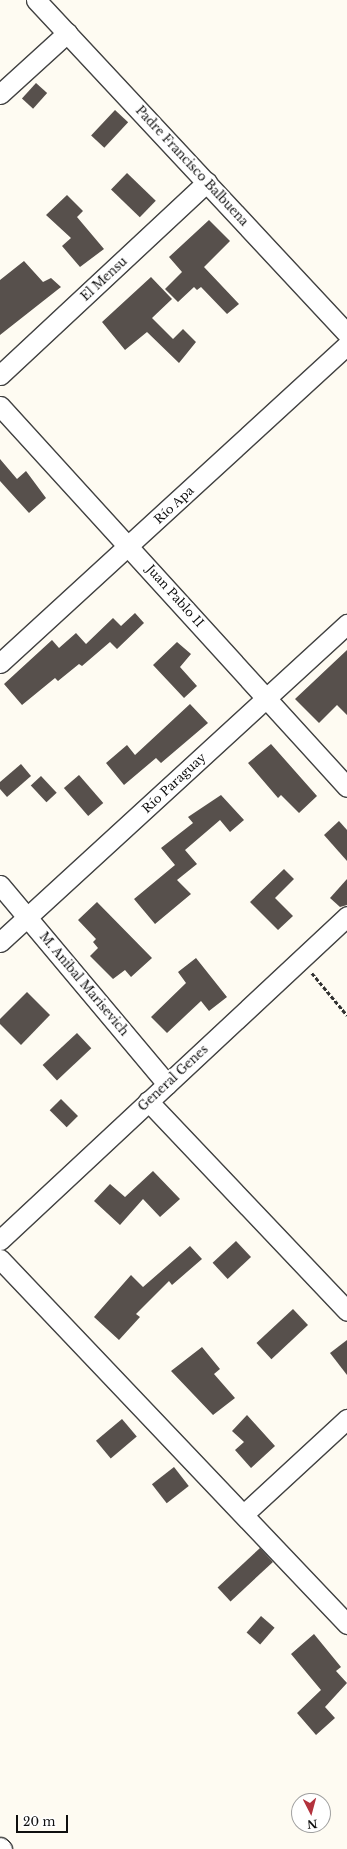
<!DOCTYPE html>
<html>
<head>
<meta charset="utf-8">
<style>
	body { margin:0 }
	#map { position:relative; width:347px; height:1849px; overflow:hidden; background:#fefbf2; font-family:"Libre Baskerville",serif }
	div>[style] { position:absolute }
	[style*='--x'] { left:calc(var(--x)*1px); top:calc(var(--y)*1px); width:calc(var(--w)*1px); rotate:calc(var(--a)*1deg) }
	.building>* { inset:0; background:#57504c; transform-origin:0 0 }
	.path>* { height:2.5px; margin-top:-1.25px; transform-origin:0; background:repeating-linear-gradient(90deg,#313131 0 4px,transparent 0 6px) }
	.roads { filter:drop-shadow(1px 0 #424242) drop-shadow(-1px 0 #424242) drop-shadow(0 1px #424242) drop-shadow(0 -1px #424242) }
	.street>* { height:19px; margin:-9.5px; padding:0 9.5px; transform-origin:9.5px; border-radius:9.5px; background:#fff }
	span { translate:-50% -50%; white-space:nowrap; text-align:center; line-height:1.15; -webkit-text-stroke:4px #fff; paint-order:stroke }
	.street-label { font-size:12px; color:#0f0f0f }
	.north { position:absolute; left:291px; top:1793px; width:40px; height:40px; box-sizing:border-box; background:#fff; border:1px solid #9f9f9f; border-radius:50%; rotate:174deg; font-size:11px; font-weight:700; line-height:16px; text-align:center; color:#0f0f0f }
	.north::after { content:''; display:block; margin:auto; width:14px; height:18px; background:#b3323d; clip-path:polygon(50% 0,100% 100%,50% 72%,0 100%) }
	.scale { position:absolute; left:16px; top:1815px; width:52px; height:18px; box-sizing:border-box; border:2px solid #0f0f0f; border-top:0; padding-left:5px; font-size:12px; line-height:14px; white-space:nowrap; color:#0f0f0f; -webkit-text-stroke:3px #fff; paint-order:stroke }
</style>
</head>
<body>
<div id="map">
	<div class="building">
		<div style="left:36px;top:83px;width:15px;height:21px;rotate:42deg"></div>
		<div style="left:115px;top:110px;width:18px;height:35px;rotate:43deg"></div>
		<div style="left:127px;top:173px;width:40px;height:23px;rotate:44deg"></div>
		<div style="clip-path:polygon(67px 195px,83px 211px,77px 217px,104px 249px,80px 267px,62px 246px,71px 238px,46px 215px)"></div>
		<div style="clip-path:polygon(209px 220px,230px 241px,204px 267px,239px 304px,227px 314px,201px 287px,197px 290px,194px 287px,178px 302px,165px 289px,182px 272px,169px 257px)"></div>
		<div style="clip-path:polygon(24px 261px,43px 282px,51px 278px,61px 287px,0 335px,0 280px)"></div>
		<div style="clip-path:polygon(151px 277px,172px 299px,152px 318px,173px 339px,183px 329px,196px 342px,179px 363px,147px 332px,125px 350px,102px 322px)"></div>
		<div style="clip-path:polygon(0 459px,17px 479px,26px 471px,46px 498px,29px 513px,0 481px)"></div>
		<div style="clip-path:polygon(135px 613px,144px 623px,117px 649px,110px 642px,82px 666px,79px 664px,58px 681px,55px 678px,22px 705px,4px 684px,52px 640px,59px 648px,76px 633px,86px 644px,113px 618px,121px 626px)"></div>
		<div style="clip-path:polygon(177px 642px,191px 654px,180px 667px,197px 686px,184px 698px,153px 665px)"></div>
		<div style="clip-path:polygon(347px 650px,347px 715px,337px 705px,319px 723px,295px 699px)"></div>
		<div style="clip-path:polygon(190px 704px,208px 723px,161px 763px,156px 758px,124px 785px,106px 763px,127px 745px,135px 755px)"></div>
		<div style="clip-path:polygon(271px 744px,317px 796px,299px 813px,281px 795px,278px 798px,248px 763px)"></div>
		<div style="clip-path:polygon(21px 764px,31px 776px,7px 797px,0 789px,0 782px)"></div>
		<div style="left:79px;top:775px;width:37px;height:20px;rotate:49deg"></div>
		<div style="left:41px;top:776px;width:23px;height:14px;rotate:47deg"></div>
		<div style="clip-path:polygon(221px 795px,244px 820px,230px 832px,220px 820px,185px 850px,197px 864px,177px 880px,191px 894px,155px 924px,134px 899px,175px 865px,161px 848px,193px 823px,188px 817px)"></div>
		<div style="clip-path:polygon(339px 821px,347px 830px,347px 861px,324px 835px)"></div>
		<div style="clip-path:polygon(284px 869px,294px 879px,275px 898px,293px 916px,278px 930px,250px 902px)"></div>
		<div style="clip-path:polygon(347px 879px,347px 905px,340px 907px,330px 898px)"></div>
		<div style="clip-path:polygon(97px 902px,152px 958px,131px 977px,125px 970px,113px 979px,90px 956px,98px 948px,93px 942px,96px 939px,78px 920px)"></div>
		<div style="clip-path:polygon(196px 958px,227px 997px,209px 1011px,201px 1001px,167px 1033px,151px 1017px,186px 983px,178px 972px)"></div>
		<div style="clip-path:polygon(27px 992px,50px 1015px,21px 1045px,0 1024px,0 1019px)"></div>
		<div style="left:77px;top:1033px;width:21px;height:47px;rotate:47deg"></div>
		<div style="left:61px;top:1099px;width:24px;height:16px;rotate:45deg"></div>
		<div style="clip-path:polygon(153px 1171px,180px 1199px,160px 1217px,143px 1199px,120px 1225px,94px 1201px,110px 1184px,125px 1197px)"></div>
		<div style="left:236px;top:1241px;width:22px;height:32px;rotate:47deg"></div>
		<div style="clip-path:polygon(190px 1246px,202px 1259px,172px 1285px,169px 1281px,136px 1314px,140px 1317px,119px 1340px,94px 1317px,131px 1275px,143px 1287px)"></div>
		<div style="left:293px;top:1309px;width:22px;height:50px;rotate:47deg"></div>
		<div style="clip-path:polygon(347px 1340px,347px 1375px,330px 1353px)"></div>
		<div style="clip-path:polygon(202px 1347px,220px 1369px,214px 1374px,235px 1398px,213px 1415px,171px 1371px)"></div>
		<div style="clip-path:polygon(247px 1415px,275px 1446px,251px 1468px,235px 1450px,244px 1442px,232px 1431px)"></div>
		<div style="left:122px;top:1419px;width:23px;height:34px;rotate:50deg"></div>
		<div style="left:174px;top:1467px;width:24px;height:28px;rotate:52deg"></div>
		<div style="left:260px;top:1548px;width:19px;height:58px;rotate:47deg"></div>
		<div style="left:261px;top:1616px;width:18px;height:22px;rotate:41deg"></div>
		<div style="clip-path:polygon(314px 1634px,341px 1667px,336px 1671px,347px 1683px,325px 1707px,335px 1718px,316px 1735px,297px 1713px,321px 1690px,291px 1654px)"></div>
	</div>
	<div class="path">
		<div style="--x:312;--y:973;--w:55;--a:50.2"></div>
	</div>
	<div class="roads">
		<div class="street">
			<div style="--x:36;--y:0;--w:456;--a:47"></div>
			<div style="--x:0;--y:94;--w:91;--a:-42.3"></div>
			<div style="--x:0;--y:375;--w:283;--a:-43"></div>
			<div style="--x:0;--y:406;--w:515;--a:47.67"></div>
			<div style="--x:0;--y:663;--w:471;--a:-42.5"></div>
			<div style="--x:0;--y:885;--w:260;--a:50"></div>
			<div style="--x:0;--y:942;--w:471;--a:-42.5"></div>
			<div style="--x:148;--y:1101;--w:289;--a:46.5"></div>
			<div style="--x:0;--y:1240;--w:475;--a:-43"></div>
			<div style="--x:0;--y:1259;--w:504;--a:46.45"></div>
			<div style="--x:245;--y:1513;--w:139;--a:-42.7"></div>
			<div style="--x:0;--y:1847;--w:3;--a:45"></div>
		</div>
	</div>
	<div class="street-label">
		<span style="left:192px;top:166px;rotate:47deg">Padre Francisco Balbuena</span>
		<span style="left:104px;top:279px;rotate:-43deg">El Mensu</span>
		<span style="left:174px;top:505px;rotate:-43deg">Río Apa</span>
		<span style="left:175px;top:596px;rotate:48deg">Juan Pablo II</span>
		<span style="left:174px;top:783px;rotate:-43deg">Río Paraguay</span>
		<span style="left:84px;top:984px;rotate:50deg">M. Anibal Marisevich</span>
		<span style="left:173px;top:1078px;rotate:-43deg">General Genes</span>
	</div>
	<div class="north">N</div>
	<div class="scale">20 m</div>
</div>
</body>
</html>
